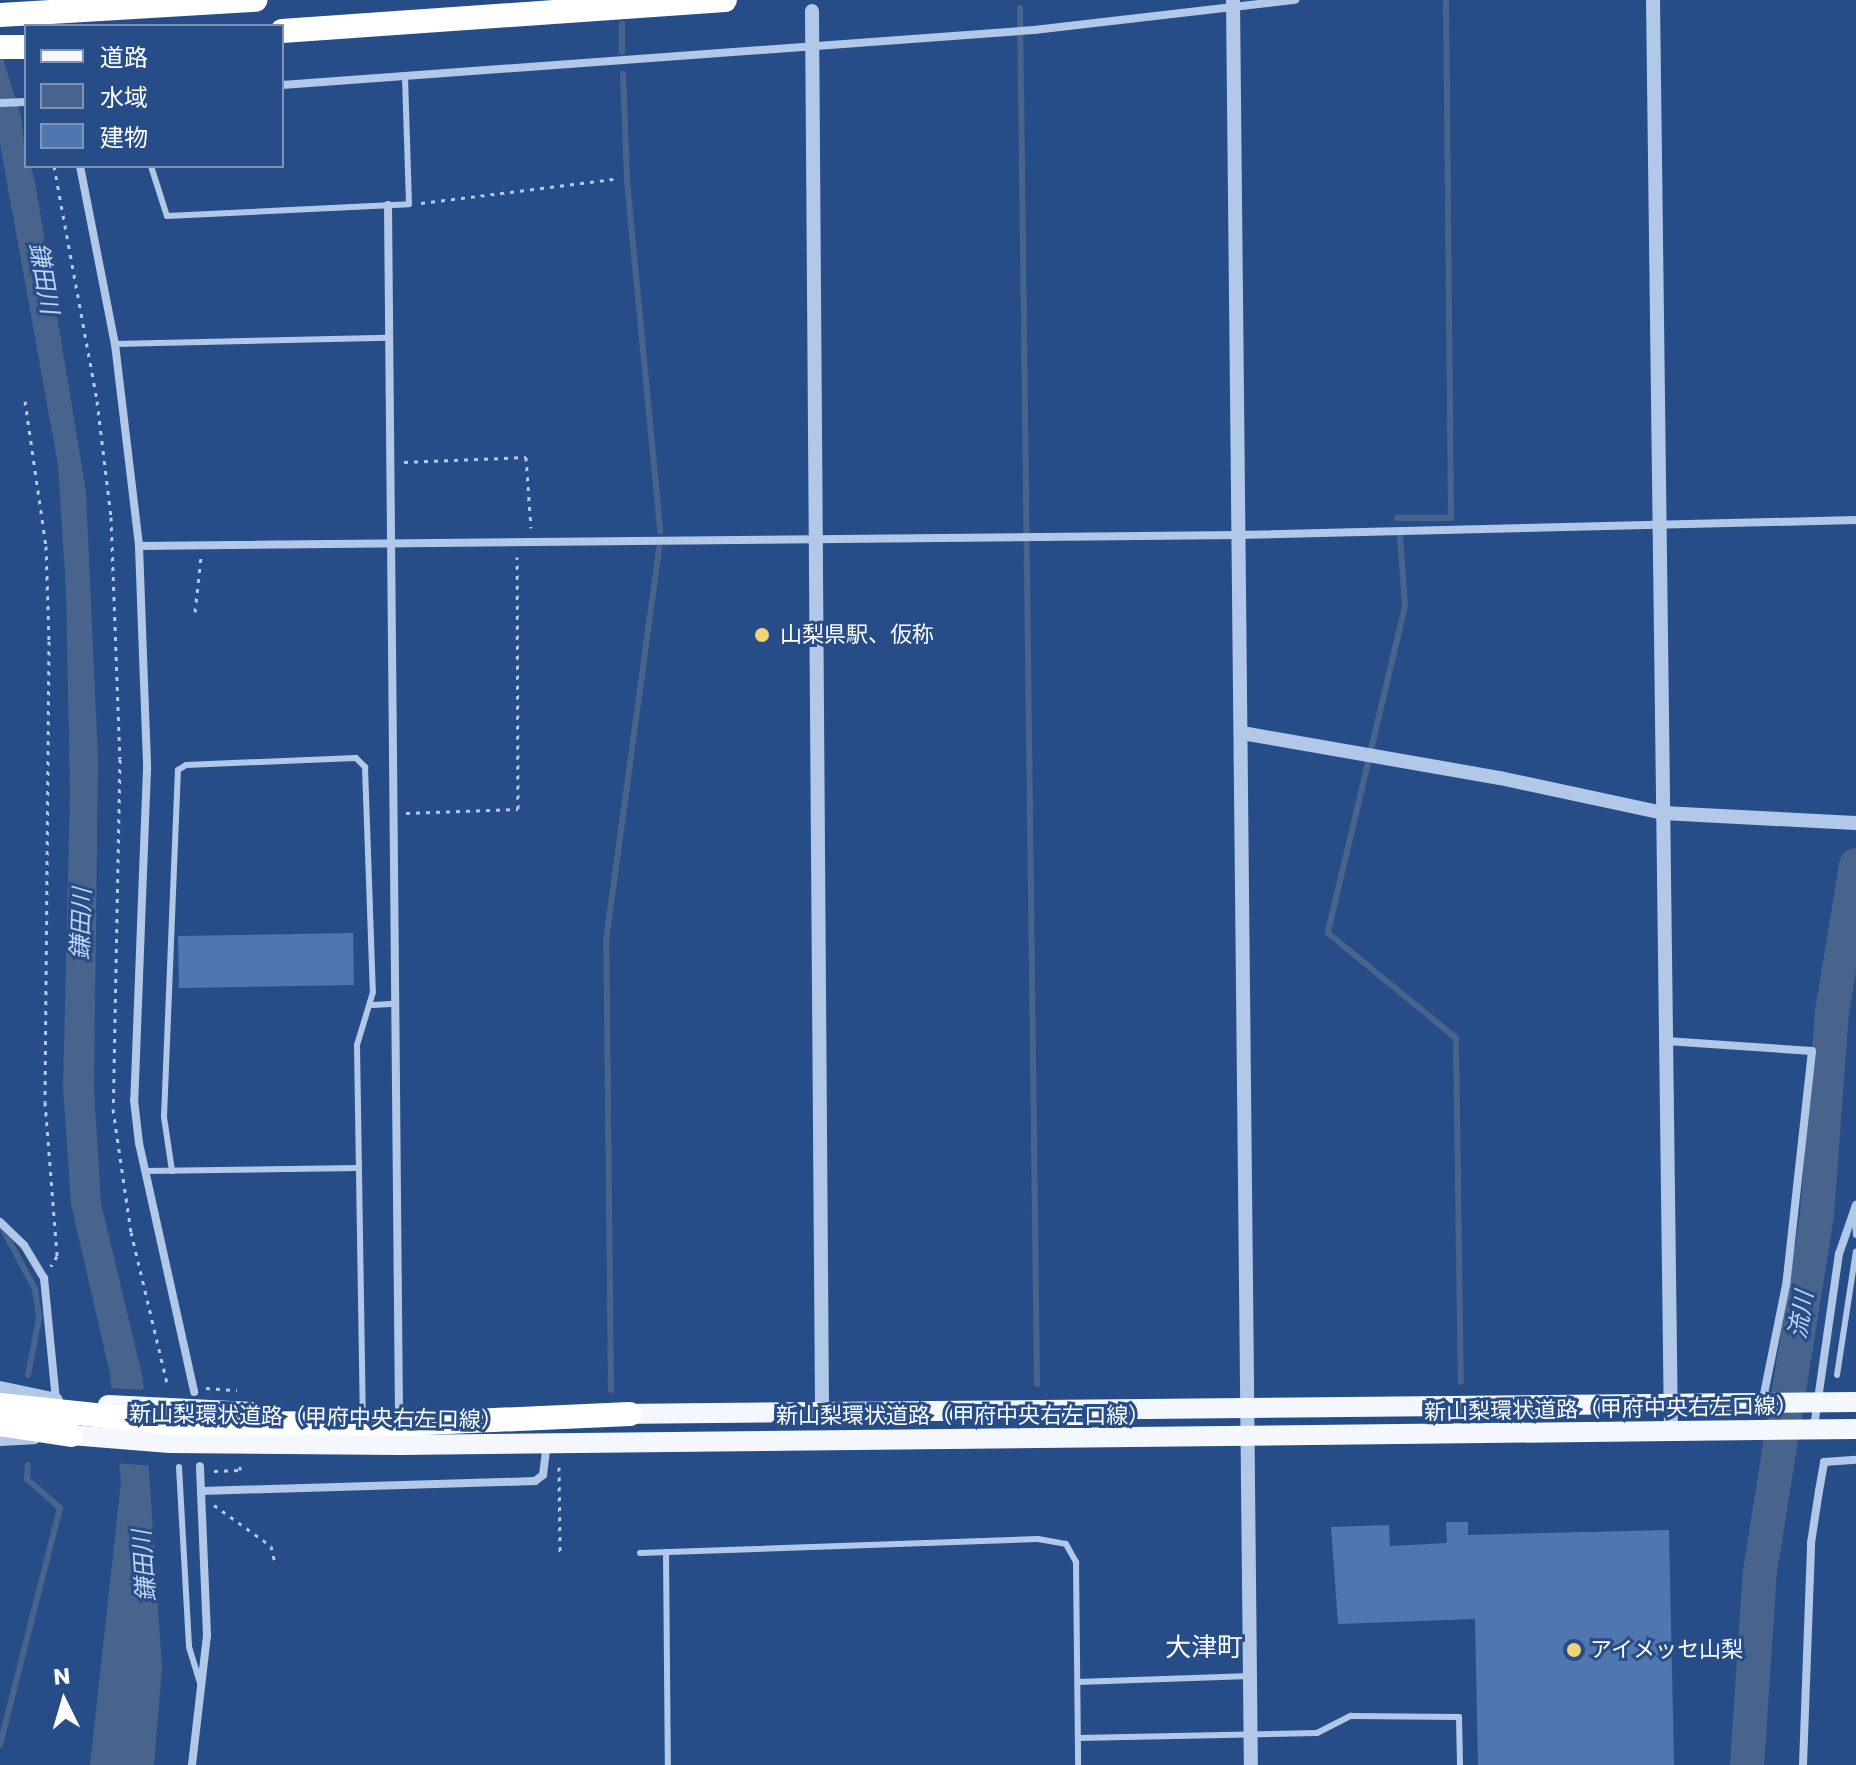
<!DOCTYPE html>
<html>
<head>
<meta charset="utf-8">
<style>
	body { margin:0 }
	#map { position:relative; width:1856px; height:1765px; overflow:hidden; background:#264d87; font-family:Poppins,"Noto Sans JP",sans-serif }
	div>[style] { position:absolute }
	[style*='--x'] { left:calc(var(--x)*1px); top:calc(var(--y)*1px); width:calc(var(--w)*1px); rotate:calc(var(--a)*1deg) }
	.water>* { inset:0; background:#48648d }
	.pier>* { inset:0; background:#264d87 }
	.stream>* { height:6px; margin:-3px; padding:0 3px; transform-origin:3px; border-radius:3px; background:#48648d }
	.river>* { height:34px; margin:-17px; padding:0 17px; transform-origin:17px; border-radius:17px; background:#48648d }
	.building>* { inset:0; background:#4f76af; transform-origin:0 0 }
	.path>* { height:3px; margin-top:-1.5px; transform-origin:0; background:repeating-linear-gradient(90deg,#b2c8e9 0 4px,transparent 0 10px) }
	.service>* { height:6px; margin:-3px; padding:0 3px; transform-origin:3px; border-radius:3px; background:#b2c8e9 }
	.minor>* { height:8px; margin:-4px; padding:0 4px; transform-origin:4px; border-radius:4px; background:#b2c8e9 }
	.tertiary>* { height:14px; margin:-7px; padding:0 7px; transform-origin:7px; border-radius:7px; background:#b2c8e9 }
	.primary>* { height:20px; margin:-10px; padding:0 10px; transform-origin:10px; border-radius:10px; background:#f4f8fe }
	.motorway>* { height:24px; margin:-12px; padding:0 12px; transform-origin:12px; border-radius:12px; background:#fff }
	.dots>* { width:22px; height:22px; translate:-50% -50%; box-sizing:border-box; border:4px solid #264d87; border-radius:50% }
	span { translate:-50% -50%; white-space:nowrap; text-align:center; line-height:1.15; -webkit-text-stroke:6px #264d87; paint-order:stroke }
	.poi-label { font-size:22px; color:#fff }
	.left { translate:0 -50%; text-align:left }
	.street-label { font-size:22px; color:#fff }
	.water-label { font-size:24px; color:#bdd3f0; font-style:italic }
	.quarter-label { font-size:26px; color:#fff }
	.legend { position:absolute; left:24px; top:24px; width:260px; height:144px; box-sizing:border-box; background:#264d87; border:2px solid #7d94b7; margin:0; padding:10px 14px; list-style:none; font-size:24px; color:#fff }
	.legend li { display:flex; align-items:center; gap:16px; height:40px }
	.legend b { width:40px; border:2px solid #7d94b7 }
	.north { position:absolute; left:24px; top:1661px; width:80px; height:80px; -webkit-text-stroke:6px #264d87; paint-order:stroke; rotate:355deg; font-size:22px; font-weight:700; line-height:32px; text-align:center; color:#fff }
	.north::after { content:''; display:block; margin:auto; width:28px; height:36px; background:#fff; clip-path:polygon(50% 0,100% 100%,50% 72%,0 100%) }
</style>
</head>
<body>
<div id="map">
	<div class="water">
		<div style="clip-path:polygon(0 49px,21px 116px,26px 166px,31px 166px,35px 182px,86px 492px,98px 759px,94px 1090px,101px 1203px,143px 1379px,162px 1668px,154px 1765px,90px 1765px,121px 1482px,110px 1374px,71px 1204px,63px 1087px,70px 793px,66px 590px,58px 465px,0 144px)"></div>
	</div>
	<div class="pier">
		<div style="clip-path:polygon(107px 1388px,148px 1390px,155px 1466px,115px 1463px)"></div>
	</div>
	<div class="stream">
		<div style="--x:1020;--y:8;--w:1376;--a:89.29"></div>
		<div style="--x:622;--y:24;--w:28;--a:90"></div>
		<div style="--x:623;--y:74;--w:106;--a:87.8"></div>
		<div style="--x:627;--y:180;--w:353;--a:84.6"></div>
		<div style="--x:1397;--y:518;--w:54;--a:0"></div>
		<div style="--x:1451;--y:518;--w:518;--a:-90.55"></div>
		<div style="--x:1400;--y:536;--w:70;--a:85.9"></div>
		<div style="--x:1405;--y:606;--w:336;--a:103.3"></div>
		<div style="--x:1328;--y:933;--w:166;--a:39.4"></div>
		<div style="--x:1456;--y:1038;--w:344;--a:89.2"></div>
		<div style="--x:0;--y:1224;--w:74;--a:61.7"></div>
		<div style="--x:35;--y:1289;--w:29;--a:82"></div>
		<div style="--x:39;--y:1318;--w:58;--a:100.9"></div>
		<div style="--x:611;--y:1390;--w:449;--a:-90.6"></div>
		<div style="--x:606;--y:941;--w:397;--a:-82.3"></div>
		<div style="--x:0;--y:1745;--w:244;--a:-75.8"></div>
		<div style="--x:60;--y:1508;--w:44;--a:-138.7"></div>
		<div style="--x:27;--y:1479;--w:14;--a:-86"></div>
	</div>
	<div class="river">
		<div style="--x:1747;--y:1765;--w:194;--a:-86.2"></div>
		<div style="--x:1760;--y:1571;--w:361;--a:-80.9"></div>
		<div style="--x:1817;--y:1215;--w:204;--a:-85.8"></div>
		<div style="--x:1832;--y:1012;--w:149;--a:-80.7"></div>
	</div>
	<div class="building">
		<div style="left:353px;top:933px;width:52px;height:175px;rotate:89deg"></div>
		<div style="clip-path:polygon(1446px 1522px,1468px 1522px,1468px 1535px,1669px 1530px,1674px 1765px,1478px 1765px,1475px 1619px,1338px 1624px,1331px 1527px,1389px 1525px,1390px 1546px,1447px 1543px)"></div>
	</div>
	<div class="path">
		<div style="--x:54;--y:166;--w:239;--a:79.6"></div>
		<div style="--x:97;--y:401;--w:117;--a:83.1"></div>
		<div style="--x:111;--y:517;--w:242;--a:87.9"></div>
		<div style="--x:120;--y:759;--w:350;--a:91.1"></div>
		<div style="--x:113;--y:1109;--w:124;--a:81.7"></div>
		<div style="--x:131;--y:1232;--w:159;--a:76.6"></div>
		<div style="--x:421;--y:203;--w:194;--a:-7.1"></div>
		<div style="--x:25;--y:401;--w:147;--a:81.8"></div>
		<div style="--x:46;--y:546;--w:95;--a:88.2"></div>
		<div style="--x:49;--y:641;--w:461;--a:90.5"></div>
		<div style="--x:45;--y:1102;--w:154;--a:85.5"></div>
		<div style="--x:57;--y:1256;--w:12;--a:121"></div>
		<div style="--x:404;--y:462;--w:122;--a:-2.3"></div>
		<div style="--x:526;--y:457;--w:71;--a:86"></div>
		<div style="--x:195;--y:612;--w:55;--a:-83.8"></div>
		<div style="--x:406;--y:813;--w:112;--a:-2"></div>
		<div style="--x:518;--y:809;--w:252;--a:-90.2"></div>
		<div style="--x:206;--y:1388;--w:31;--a:4"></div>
		<div style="--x:559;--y:1467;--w:88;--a:89.3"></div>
		<div style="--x:214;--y:1471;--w:26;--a:-2"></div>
		<div style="--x:240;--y:1470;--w:9;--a:-90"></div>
		<div style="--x:214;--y:1505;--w:70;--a:35.7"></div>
		<div style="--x:271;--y:1546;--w:17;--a:77"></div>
	</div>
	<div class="service">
		<div style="--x:151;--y:166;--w:52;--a:72.3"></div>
		<div style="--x:167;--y:216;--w:242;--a:-2.8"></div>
		<div style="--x:409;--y:204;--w:127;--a:-91.8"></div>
		<div style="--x:115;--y:344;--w:273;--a:-1.3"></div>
		<div style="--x:373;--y:1005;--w:22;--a:-3"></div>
		<div style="--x:145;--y:1171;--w:214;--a:-0.8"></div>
		<div style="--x:172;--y:1171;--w:55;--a:-98.4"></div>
		<div style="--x:164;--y:1117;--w:347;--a:-87.7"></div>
		<div style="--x:178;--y:770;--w:9;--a:-32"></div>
		<div style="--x:186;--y:765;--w:170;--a:-2.4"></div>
		<div style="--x:356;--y:758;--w:13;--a:45"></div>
		<div style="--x:365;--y:767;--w:225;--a:88"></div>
		<div style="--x:373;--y:992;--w:55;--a:106.8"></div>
		<div style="--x:357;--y:1045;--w:368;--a:89.1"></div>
		<div style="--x:1855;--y:1220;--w:15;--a:86"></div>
		<div style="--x:1837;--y:1375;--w:125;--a:-81.3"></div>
		<div style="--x:179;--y:1467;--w:180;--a:86.8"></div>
		<div style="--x:189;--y:1647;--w:41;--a:72.9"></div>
		<div style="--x:666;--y:1552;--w:213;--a:89.5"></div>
		<div style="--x:640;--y:1553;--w:398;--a:-2"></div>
		<div style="--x:1038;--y:1539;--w:28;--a:10"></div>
		<div style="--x:1066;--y:1544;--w:21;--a:61"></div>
		<div style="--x:1076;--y:1562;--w:203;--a:89.4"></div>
		<div style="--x:1078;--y:1682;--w:172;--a:-2"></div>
		<div style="--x:1078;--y:1738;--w:239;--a:-1.2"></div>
		<div style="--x:1317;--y:1733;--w:38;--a:-27"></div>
		<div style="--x:1351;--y:1716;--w:108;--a:0.5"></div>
		<div style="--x:1459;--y:1717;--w:48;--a:88.8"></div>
	</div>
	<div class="minor">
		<div style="--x:282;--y:85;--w:754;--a:-4.18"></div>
		<div style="--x:1034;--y:30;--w:263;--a:-6.6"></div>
		<div style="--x:0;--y:103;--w:26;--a:-2"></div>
		<div style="--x:80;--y:166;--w:181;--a:78.9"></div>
		<div style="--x:115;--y:344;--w:203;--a:83.2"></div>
		<div style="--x:139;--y:546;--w:223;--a:87.9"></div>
		<div style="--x:147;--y:769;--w:331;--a:92.2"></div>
		<div style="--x:134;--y:1100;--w:43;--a:83.4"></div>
		<div style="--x:139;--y:1143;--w:255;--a:77.5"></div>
		<div style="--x:388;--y:205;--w:1208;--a:89.48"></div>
		<div style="--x:139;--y:546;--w:1100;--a:-0.57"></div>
		<div style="--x:1239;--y:535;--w:617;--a:-1.39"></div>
		<div style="--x:1666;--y:1041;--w:146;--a:3.9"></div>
		<div style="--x:1812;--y:1051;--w:235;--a:96.3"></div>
		<div style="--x:1786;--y:1285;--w:121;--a:101.4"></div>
		<div style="--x:0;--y:1222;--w:33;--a:44"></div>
		<div style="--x:24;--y:1245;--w:39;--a:59"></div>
		<div style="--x:44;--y:1278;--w:123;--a:84.4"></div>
		<div style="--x:1814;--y:1427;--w:175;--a:-81.8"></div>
		<div style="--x:1839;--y:1254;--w:52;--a:-70.9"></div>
		<div style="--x:201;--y:1491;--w:334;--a:-1.7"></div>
		<div style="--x:535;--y:1481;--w:10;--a:-37"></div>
		<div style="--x:543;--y:1475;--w:31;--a:-83"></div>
		<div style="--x:192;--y:1765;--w:131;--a:-83.4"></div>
		<div style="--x:207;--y:1635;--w:169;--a:-92.4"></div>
		<div style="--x:1803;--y:1765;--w:222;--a:-87.9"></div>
		<div style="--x:1811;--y:1543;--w:53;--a:-81.3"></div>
		<div style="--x:1819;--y:1491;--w:29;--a:-80"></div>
		<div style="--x:1824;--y:1462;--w:32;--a:-4"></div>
	</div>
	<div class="tertiary">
		<div style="--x:1233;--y:0;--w:1765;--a:89.42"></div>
		<div style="--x:1653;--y:0;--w:1433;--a:89.28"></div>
		<div style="--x:812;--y:11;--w:1404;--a:89.59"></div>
		<div style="--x:1242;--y:733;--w:262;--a:9.9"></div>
		<div style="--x:1500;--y:778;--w:167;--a:12.1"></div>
		<div style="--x:1663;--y:813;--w:193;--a:3"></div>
		<div style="--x:0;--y:1388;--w:57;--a:12.1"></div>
		<div style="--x:0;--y:1439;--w:34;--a:-3"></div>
	</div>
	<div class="primary">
		<div style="--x:108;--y:1405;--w:144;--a:2.8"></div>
		<div style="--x:616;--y:1414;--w:1240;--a:-0.55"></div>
		<div style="--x:71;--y:1435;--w:99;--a:4.6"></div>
		<div style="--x:170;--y:1443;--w:230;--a:0.5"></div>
		<div style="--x:400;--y:1445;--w:1456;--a:-0.63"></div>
	</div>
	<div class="motorway">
		<div style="--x:0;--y:15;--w:256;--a:-3.4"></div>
		<div style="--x:282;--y:31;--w:444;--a:-4"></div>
		<div style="--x:0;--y:47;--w:26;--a:0"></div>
		<div style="--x:0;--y:1405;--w:172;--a:6"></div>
		<div style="--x:171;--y:1423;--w:232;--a:0.2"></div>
		<div style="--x:403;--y:1424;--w:227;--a:-2.5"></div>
		<div style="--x:0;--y:1424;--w:72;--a:8.8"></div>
	</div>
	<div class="dots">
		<div style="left:762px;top:635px;background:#f2d377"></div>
		<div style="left:1574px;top:1650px;background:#f2d377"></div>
	</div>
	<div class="poi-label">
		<span class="left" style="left:780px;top:635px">山梨県駅、仮称</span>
		<span class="left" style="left:1590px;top:1650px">アイメッセ山梨</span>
	</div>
	<div class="street-label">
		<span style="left:1611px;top:1409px;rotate:-1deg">新山梨環状道路（甲府中央右左口線）</span>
		<span style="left:963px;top:1416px">新山梨環状道路（甲府中央右左口線）</span>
		<span style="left:316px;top:1417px;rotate:1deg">新山梨環状道路（甲府中央右左口線）</span>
	</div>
	<div class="water-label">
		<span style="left:44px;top:278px;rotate:80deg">鎌田川</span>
		<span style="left:81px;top:924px;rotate:-88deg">鎌田川</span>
		<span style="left:1801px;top:1315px;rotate:-81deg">流川</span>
		<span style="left:144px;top:1566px;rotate:-94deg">鎌田川</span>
	</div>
	<div class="quarter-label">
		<span style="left:1204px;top:1648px">大津町</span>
	</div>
	<ul class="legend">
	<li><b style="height:10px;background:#f4f8fe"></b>道路</li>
	<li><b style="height:22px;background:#48648d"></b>水域</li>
	<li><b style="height:22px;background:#4f76af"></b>建物</li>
	</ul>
	<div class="north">N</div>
</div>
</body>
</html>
